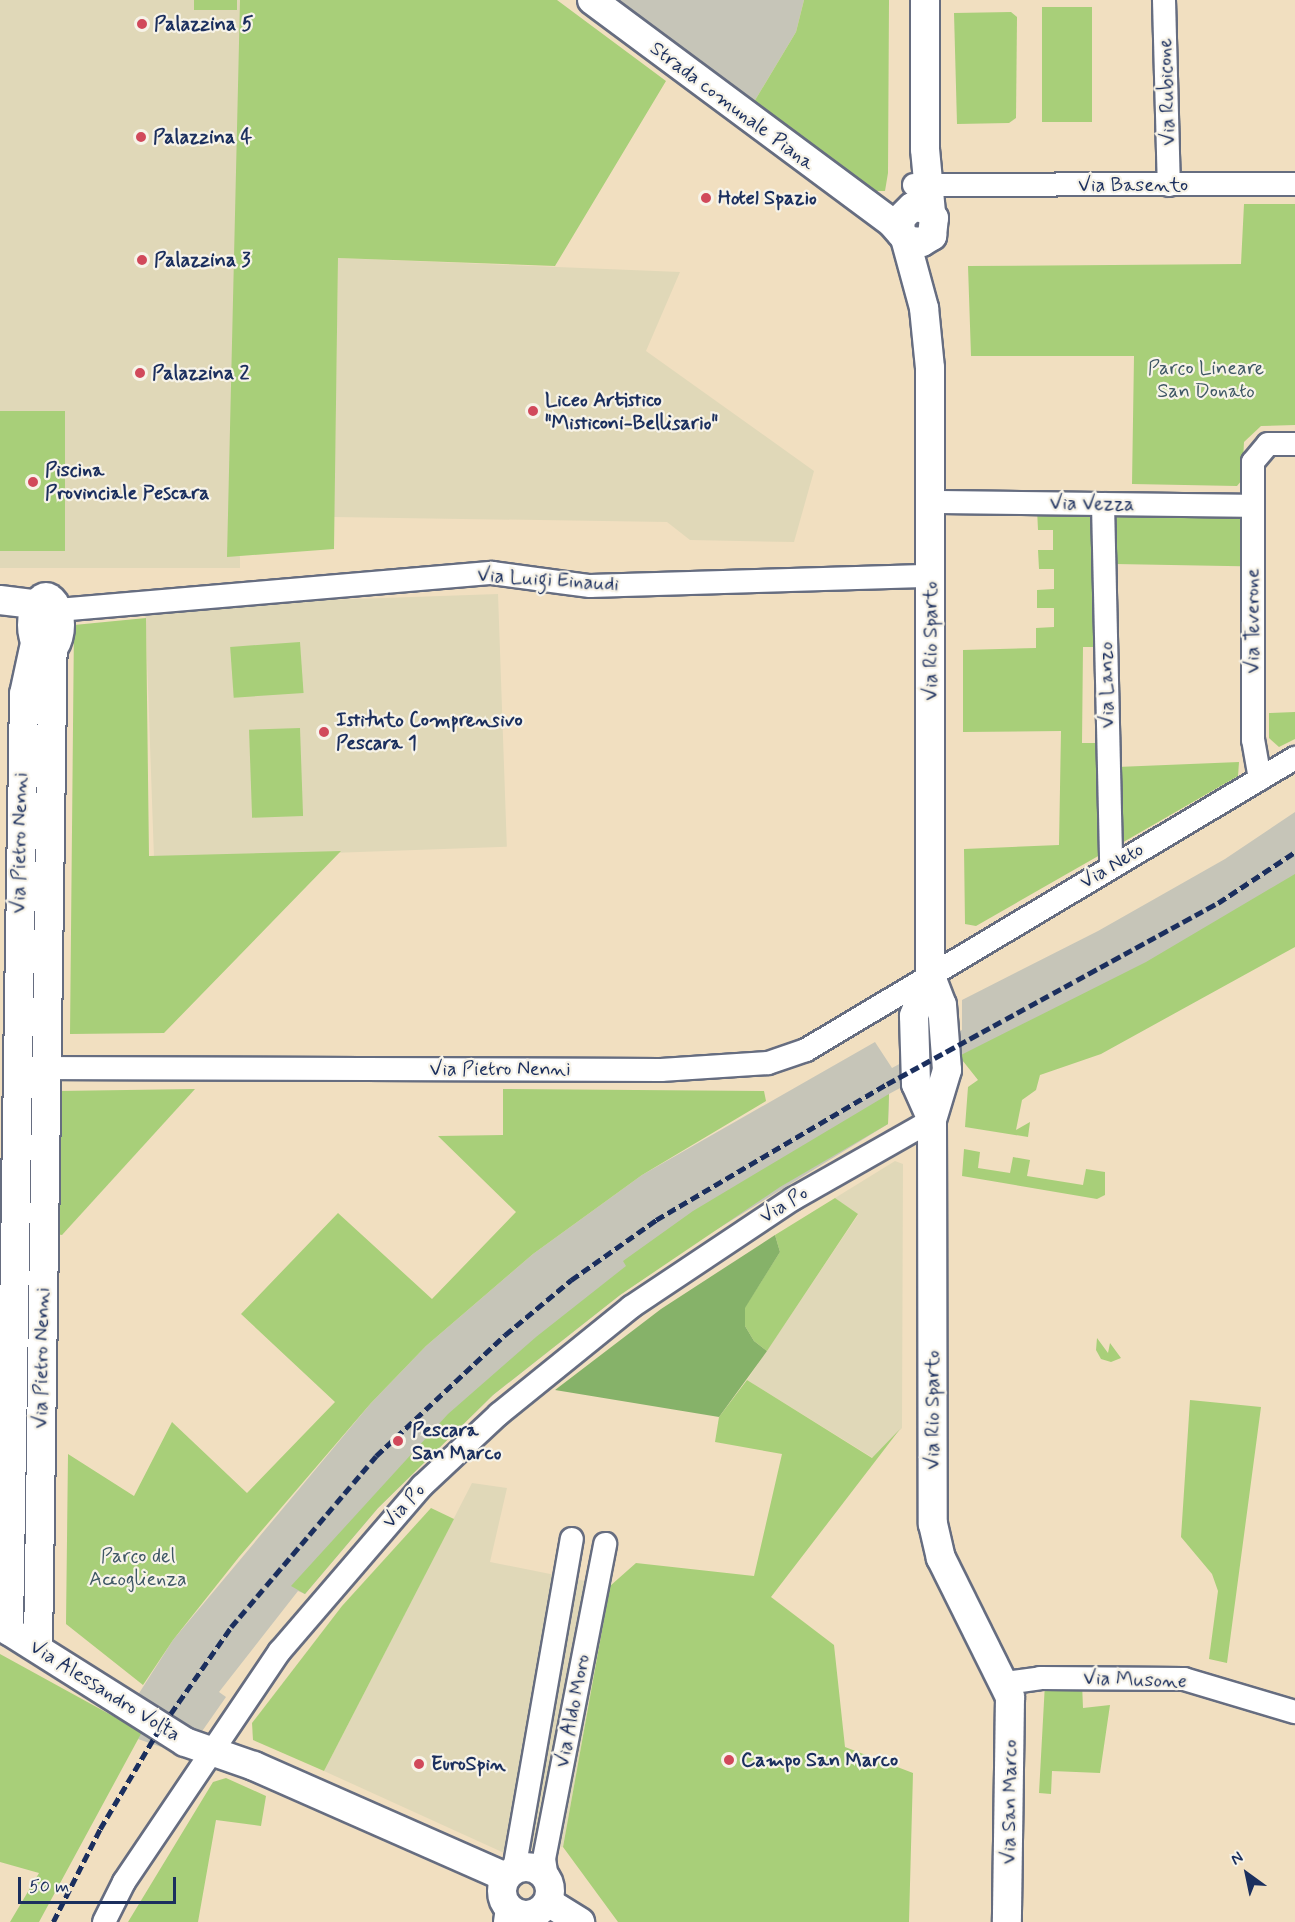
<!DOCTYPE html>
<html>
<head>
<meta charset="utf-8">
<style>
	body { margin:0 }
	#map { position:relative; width:1295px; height:1922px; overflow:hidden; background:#f1dfc0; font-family:Mynerve,sans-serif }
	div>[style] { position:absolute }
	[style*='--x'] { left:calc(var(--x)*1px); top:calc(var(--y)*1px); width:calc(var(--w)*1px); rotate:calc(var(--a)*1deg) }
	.built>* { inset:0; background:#e0d8b8; transform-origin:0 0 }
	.industrial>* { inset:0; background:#c6c5b8 }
	.green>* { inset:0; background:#a8cf79; transform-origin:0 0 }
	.forest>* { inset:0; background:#86b269 }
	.roads { filter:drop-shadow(2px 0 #666d80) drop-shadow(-2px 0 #666d80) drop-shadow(0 2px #666d80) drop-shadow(0 -2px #666d80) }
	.minor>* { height:22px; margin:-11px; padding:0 11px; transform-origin:11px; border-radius:11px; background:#fff }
	.tertiary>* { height:28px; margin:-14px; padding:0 14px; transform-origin:14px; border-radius:14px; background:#fff }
	.tertiary>.ring { margin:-14px; padding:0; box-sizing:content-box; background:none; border:28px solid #fff; border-radius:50% }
	.rail>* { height:4.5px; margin-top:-2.25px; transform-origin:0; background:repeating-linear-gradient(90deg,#1b2f5e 0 9px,transparent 0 13.5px) }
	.dots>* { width:16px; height:16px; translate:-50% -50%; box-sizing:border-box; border:3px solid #f7f3e8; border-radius:50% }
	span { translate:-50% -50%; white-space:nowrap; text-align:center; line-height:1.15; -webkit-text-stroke:4.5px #f7f3e8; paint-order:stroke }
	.poi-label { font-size:20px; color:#1b2f5e; font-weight:700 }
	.left { translate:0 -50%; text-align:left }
	.street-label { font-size:20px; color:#1b2f5e }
	.park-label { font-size:20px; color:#3e5765 }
	.north { position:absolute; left:1217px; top:1844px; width:60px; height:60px; -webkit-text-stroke:4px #f7f3e8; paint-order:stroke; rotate:327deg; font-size:16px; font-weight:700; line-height:24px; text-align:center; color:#1b2f5e }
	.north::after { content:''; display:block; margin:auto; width:21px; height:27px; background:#1b2f5e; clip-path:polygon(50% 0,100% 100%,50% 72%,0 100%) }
	.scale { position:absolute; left:18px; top:1877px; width:158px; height:27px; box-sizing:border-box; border:3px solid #1b2f5e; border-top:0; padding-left:8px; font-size:18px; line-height:21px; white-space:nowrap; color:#1b2f5e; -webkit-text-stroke:4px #f7f3e8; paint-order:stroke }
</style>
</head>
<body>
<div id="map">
	<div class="built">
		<div style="left:0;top:0;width:240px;height:568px"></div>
		<div style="clip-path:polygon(338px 258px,680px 272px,646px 351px,814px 471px,794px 542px,690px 540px,667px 522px,334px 517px)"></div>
		<div style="left:498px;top:594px;width:253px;height:353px;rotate:88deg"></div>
		<div style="clip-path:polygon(895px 1161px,903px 1164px,902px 1428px,873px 1458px,747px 1380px,858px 1215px,835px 1198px)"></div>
		<div style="clip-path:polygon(472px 1483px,507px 1488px,490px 1562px,610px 1586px,563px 1847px,502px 1852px,324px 1771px)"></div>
	</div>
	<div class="industrial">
		<div style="clip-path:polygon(614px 0,804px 0,796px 32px,754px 102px)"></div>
		<div style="clip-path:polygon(1295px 812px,1295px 902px,979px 1080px,959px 1056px,889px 1094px,888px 1124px,698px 1241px,620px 1295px,493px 1395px,378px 1508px,305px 1594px,298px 1591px,219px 1692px,226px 1697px,198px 1737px,177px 1724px,161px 1747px,138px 1739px,141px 1732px,120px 1723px,173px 1640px,371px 1403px,426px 1346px,533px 1254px,642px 1175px,875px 1042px,892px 1068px,962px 1030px,962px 1000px,1098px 931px,1225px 859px)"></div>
	</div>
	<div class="green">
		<div style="left:194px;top:0;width:43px;height:10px"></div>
		<div style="clip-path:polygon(240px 0,557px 0,666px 81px,555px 266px,338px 258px,334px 549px,227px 557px)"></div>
		<div style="clip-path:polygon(804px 0,889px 0,888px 173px,885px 191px,871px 191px,754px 102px,796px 32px)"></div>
		<div style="left:1092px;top:7px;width:115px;height:50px;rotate:90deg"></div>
		<div style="clip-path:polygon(1011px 12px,1017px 17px,1016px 118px,1009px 123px,957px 124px,954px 13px)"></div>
		<div style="clip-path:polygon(1244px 204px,1295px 204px,1295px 425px,1261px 426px,1244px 442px,1242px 480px,1237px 486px,1132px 484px,1134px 356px,971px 356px,968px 266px,1241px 264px)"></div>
		<div style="left:65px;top:411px;width:140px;height:65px;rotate:90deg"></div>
		<div style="left:1116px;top:507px;width:126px;height:57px;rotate:1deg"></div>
		<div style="clip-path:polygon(1099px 508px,1100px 647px,1083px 647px,1082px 743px,1100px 743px,1100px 855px,976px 926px,965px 924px,964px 849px,1059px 845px,1061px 731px,963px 732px,963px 650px,1036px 648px,1036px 628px,1054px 627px,1054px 608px,1037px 608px,1037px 590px,1054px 589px,1054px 569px,1039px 569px,1038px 550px,1053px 550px,1053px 530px,1038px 530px,1037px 509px)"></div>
		<div style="clip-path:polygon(146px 618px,149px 856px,341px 851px,164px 1033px,70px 1034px,74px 625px)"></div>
		<div style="left:300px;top:642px;width:51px;height:70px;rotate:86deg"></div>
		<div style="clip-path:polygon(1295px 712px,1295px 739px,1279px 747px,1269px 738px,1269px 713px)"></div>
		<div style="left:300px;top:728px;width:88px;height:51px;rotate:88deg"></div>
		<div style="clip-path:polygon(1239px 762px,1238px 776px,1120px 844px,1117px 767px)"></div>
		<div style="clip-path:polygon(1295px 874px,1295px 947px,1101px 1054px,1040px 1075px,1036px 1090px,1022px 1100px,1016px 1130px,1030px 1122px,1028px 1137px,965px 1127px,968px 1087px,978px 1080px,959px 1056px,1146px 962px)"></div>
		<div style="clip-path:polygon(195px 1089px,62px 1235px,56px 1234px,58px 1091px)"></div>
		<div style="clip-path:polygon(503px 1089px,764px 1091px,766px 1101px,642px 1175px,533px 1254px,426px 1346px,371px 1403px,239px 1557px,173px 1640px,143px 1685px,66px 1624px,68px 1454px,134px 1496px,172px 1422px,247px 1493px,335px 1402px,241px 1314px,338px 1213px,432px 1299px,516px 1212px,438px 1136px,503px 1135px)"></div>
		<div style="clip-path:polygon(889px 1094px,888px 1124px,780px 1187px,620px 1295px,493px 1395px,378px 1508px,305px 1594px,291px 1586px,448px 1414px,536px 1337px,626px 1266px,623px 1261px,693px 1211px)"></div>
		<div style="clip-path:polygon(964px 1149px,980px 1152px,978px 1168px,1010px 1173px,1013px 1157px,1030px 1160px,1027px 1176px,1083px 1185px,1086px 1169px,1105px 1172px,1105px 1195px,1097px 1199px,962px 1176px)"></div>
		<div style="clip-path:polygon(835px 1198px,858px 1214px,767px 1351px,754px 1341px,745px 1326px,745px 1307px,780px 1252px,775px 1235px)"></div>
		<div style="clip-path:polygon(1097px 1338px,1108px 1353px,1110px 1343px,1121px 1358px,1111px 1362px,1101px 1359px,1096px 1350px)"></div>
		<div style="clip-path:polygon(747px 1380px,872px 1458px,900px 1429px,771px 1597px,834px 1645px,845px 1747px,913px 1773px,909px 1922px,618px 1922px,563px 1847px,610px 1586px,636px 1563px,754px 1576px,782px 1454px,715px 1442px,719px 1417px)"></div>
		<div style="clip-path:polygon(1190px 1400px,1261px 1407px,1227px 1663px,1209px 1659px,1218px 1591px,1212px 1574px,1181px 1537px)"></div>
		<div style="clip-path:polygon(431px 1508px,454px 1519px,324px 1771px,253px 1740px,252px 1723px,342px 1606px)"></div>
		<div style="clip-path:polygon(0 1654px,142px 1732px,39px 1922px,10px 1922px,39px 1873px,0 1862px)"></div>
		<div style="clip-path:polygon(1045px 1683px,1082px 1683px,1083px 1708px,1110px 1705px,1100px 1773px,1052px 1771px,1051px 1794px,1039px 1793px)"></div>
		<div style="clip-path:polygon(226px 1778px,266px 1796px,261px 1826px,216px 1820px,198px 1922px,128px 1922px,213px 1782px)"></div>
	</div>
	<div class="forest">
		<div style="clip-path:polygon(775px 1235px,780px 1252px,745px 1308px,745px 1326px,754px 1341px,767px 1351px,719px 1417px,555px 1390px,661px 1309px)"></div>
	</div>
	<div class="roads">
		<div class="minor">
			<div style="--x:1164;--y:0;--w:185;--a:88.5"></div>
			<div style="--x:914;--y:185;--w:381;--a:-0.2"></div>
			<div style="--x:931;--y:502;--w:322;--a:0.7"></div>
			<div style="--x:1103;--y:504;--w:363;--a:88.7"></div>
			<div style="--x:58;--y:610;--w:436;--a:-4.9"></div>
			<div style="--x:492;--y:573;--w:99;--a:7.6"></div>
			<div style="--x:590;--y:586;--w:342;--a:-1.7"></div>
			<div style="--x:1260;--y:779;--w:40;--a:-100"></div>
			<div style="--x:1253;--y:740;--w:278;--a:-90"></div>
			<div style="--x:1253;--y:462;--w:23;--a:-50"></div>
			<div style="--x:1268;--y:444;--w:27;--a:0"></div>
			<div style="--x:30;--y:1068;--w:631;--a:0.18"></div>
			<div style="--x:661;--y:1070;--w:107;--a:-3.7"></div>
			<div style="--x:768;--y:1063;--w:40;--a:-18.9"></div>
			<div style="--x:806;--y:1050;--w:570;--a:-30.84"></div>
			<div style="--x:1006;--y:1683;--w:34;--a:-8"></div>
			<div style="--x:1040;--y:1678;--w:144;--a:0.4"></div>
			<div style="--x:1184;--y:1679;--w:116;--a:16.6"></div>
			<div style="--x:514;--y:1870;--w:336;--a:-80.1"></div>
			<div style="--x:547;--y:1878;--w:19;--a:-99"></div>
			<div style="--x:544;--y:1859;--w:321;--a:-79"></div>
			<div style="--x:104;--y:1922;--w:45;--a:-63.4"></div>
			<div style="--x:124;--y:1882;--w:279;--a:-56"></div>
			<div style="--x:280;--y:1651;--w:218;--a:-49.3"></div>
			<div style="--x:422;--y:1486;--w:105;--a:-43.1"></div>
			<div style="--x:499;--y:1414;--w:170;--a:-39"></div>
			<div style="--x:631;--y:1307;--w:195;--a:-33.7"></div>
			<div style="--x:793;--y:1199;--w:160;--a:-29.6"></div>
			<div style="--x:505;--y:1922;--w:15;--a:-82"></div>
			<div style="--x:534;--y:1922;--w:12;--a:-59"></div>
		</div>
		<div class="tertiary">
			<div style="--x:592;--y:0;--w:374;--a:36.6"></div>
			<div style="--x:892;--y:223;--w:20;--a:49"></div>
			<div style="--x:905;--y:238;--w:6;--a:31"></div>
			<div style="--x:910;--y:241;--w:12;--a:5"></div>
			<div style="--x:922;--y:242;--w:12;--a:-31"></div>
			<div style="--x:932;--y:236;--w:18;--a:-84"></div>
			<div style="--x:934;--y:218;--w:11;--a:-128"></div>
			<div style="--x:927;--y:209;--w:15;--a:-172"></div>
			<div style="--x:912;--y:207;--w:17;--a:135"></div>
			<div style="--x:900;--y:219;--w:14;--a:86"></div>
			<div style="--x:925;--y:0;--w:149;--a:90"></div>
			<div style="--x:925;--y:149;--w:64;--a:84.6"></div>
			<div style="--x:905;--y:238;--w:73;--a:74.8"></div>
			<div style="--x:924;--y:308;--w:60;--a:84.3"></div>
			<div style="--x:930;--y:368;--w:606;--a:90"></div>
			<div style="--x:930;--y:974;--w:45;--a:110.9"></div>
			<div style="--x:914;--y:1016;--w:68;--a:88.3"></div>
			<div style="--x:916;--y:1084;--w:39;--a:66"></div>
			<div class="ring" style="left:32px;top:597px;width:-2px;height:-2px"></div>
			<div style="--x:0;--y:600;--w:34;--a:7"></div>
			<div style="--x:37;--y:620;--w:14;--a:90"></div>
			<div style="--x:37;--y:634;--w:61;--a:102.2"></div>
			<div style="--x:24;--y:694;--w:937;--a:90.92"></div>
			<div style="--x:9;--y:1631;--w:208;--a:32.2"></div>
			<div style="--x:185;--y:1742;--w:73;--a:19.2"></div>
			<div style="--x:254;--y:1766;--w:275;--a:23.8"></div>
			<div style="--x:930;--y:974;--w:33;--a:69"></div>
			<div style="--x:942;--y:1005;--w:65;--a:85.6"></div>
			<div style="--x:947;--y:1070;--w:52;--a:106.7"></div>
			<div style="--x:932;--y:1120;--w:404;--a:89.9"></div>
			<div style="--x:933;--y:1524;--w:35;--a:77"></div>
			<div style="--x:941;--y:1558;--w:155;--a:63.6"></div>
			<div style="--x:1010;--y:1697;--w:225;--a:90.8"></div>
			<div style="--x:38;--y:1647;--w:1026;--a:-89.16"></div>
			<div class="ring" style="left:502px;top:1867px;width:20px;height:20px"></div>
			<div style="--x:548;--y:1902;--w:38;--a:32"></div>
		</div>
	</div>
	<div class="rail">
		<div style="--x:53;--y:1922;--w:104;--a:-63.2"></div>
		<div style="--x:100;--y:1829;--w:108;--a:-59.4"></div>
		<div style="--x:155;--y:1736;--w:133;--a:-55.1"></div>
		<div style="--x:231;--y:1627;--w:224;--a:-49.7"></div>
		<div style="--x:376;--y:1456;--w:177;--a:-43.2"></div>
		<div style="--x:505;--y:1335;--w:86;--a:-39.8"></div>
		<div style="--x:571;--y:1280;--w:104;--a:-35.2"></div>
		<div style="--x:656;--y:1220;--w:268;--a:-30.5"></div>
		<div style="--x:887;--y:1084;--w:377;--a:-28.7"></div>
		<div style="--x:1218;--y:903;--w:92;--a:-33.5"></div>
	</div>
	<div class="dots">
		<div style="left:142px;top:24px;background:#d1495b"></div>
		<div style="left:141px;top:137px;background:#d1495b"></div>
		<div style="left:706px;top:198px;background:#d1495b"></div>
		<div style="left:142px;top:260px;background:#d1495b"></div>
		<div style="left:140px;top:373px;background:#d1495b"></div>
		<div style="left:533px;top:411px;background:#d1495b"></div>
		<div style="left:33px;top:482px;background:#d1495b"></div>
		<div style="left:324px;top:732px;background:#d1495b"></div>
		<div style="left:398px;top:1441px;background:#d1495b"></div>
		<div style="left:729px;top:1760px;background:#d1495b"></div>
		<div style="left:419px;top:1764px;background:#d1495b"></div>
	</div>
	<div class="poi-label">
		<span class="left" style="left:154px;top:24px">Palazzina 5</span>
		<span class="left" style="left:153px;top:137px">Palazzina 4</span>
		<span class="left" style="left:718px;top:198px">Hotel Spazio</span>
		<span class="left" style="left:154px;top:260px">Palazzina 3</span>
		<span class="left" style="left:152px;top:373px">Palazzina 2</span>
		<span class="left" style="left:545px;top:412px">Liceo Artistico<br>"Misticoni-Bellisario"</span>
		<span class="left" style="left:45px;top:482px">Piscina<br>Provinciale Pescara</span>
		<span class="left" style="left:336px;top:732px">Istituto Comprensivo<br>Pescara 1</span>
		<span class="left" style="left:412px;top:1442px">Pescara<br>San Marco</span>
		<span class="left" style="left:741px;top:1760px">Campo San Marco</span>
		<span class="left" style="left:431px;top:1764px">EuroSpin</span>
	</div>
	<div class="street-label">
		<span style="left:1167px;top:92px;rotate:-92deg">Via Rubicone</span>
		<span style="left:732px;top:106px;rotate:37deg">Strada comunale Piana</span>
		<span style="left:1133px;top:185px">Via Basento</span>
		<span style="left:1092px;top:504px;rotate:1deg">Via Vezza</span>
		<span style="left:548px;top:580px;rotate:4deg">Via Luigi Einaudi</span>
		<span style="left:1253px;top:621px;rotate:-90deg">Via Teverone</span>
		<span style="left:931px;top:641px;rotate:-90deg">Via Rio Sparto</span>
		<span style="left:1107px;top:685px;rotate:-91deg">Via Lanzo</span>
		<span style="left:20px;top:843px;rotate:-89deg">Via Pietro Nenni</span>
		<span style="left:1112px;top:866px;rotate:-31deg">Via Neto</span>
		<span style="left:500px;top:1069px">Via Pietro Nenni</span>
		<span style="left:784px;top:1205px;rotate:-32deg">Via Po</span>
		<span style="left:42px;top:1358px;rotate:-89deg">Via Pietro Nenni</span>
		<span style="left:933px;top:1410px;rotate:-90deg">Via Rio Sparto</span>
		<span style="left:404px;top:1506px;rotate:-47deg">Via Po</span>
		<span style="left:1135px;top:1680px;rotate:2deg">Via Musone</span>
		<span style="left:105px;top:1691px;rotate:32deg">Via Alessandro Volta</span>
		<span style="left:573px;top:1711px;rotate:-79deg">Via Aldo Moro</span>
		<span style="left:1010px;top:1802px;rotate:-89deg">Via San Marco</span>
	</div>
	<div class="park-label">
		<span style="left:1206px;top:380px">Parco Lineare<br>San Donato</span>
		<span style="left:138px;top:1568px">Parco del<br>Accoglienza</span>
	</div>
	<div class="north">N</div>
	<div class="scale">50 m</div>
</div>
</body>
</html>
